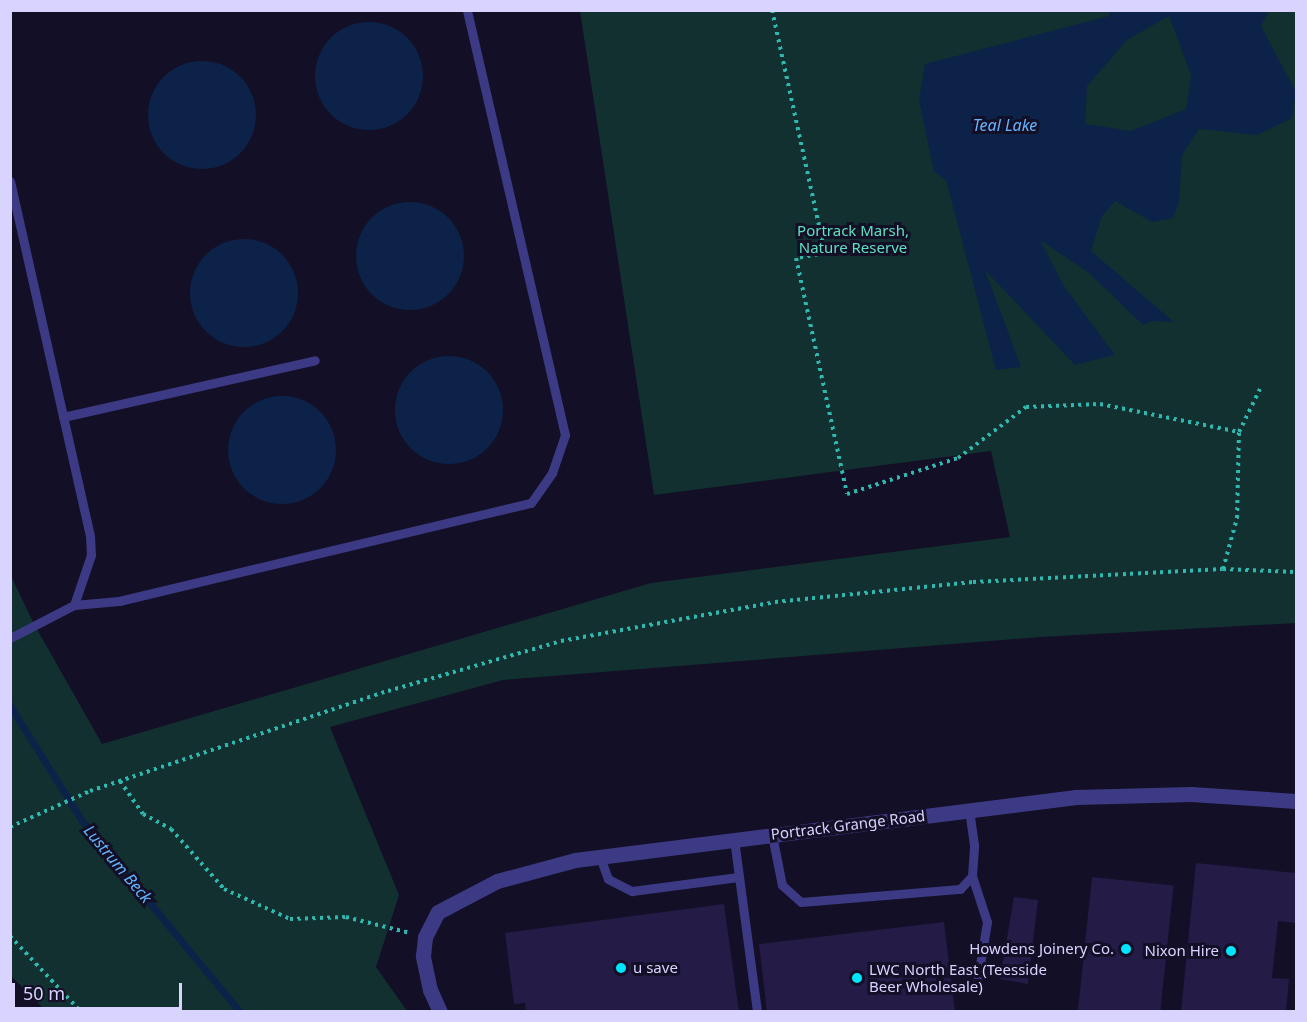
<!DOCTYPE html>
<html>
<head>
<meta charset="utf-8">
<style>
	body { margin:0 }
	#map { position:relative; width:1307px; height:1022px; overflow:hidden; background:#130f26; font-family:"Noto Sans",sans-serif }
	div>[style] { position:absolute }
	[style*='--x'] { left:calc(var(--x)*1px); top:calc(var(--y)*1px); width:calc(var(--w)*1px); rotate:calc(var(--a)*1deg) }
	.green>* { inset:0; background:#12302f }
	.water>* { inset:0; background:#0c2248 }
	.round { border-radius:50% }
	.stream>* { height:7px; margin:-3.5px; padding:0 3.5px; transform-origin:3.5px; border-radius:3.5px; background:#0c2248 }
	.building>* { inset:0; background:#241b47; transform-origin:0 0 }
	.path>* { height:4px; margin-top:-2px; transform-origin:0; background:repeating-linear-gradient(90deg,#2fb8b0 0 3px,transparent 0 7.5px) }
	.service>* { height:9px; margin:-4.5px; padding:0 4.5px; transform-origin:4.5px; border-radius:4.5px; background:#3d3a85 }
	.minor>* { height:15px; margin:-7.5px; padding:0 7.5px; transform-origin:7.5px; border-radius:7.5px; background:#3d3a85 }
	.dots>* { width:16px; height:16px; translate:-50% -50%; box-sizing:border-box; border:3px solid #130f26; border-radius:50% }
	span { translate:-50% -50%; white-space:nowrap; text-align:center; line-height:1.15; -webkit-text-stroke:6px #130f26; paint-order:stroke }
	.park-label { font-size:15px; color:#5fe0c0 }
	.street-label { font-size:15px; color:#d9d4ff }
	.poi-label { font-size:15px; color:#d9d4ff }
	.right { translate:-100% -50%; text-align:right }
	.left { translate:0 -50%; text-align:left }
	.water-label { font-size:16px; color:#62b6ff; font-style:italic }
	.frame { position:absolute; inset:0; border:12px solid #d9d4ff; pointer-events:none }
	.scale { position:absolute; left:12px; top:983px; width:170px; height:27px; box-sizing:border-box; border:3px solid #d9d4ff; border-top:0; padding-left:8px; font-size:18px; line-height:21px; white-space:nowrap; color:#d9d4ff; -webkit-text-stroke:4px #130f26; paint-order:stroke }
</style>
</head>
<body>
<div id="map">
	<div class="green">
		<div style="clip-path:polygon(580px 11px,1296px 11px,1296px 623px,1041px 637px,503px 680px,330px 727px,399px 895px,376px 967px,407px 1011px,47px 1012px,11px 976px,10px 574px,34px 624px,102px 744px,651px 583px,1010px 537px,991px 451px,654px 495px)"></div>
	</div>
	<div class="water">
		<div style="clip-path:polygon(evenodd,1109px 10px,1269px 11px,1261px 26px,1296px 92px,1292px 118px,1257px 135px,1199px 129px,1182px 155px,1179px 203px,1173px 218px,1152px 222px,1115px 201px,1102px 216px,1091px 251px,1174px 322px,1152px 321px,1143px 325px,1089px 273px,1040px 240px,1064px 286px,1115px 355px,1075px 365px,985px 270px,1021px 367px,996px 370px,946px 180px,934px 172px,919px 100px,925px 64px,1109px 16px,1109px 10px,1169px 16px,1191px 75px,1186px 109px,1131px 131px,1085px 124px,1087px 86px,1127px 40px,1169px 16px)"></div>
		<div class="round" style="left:315px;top:22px;width:108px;height:108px"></div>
		<div class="round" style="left:148px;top:61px;width:108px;height:108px"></div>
		<div class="round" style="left:356px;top:202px;width:108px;height:108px"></div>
		<div class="round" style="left:190px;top:239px;width:108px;height:108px"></div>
		<div class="round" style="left:395px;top:356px;width:108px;height:108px"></div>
		<div class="round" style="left:228px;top:396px;width:108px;height:108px"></div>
	</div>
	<div class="stream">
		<div style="--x:10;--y:706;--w:136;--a:57.9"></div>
		<div style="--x:82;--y:821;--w:248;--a:50.4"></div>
	</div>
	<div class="building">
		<div style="clip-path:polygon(1196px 863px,1296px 873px,1296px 923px,1278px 921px,1272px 978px,1289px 979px,1286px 1012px,1181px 1012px)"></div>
		<div style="left:1092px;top:877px;width:82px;height:136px;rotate:6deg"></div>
		<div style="clip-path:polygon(1014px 897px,1038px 900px,1028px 984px,1000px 979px)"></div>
		<div style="clip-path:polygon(724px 904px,739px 1012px,526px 1012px,525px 1003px,514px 1004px,505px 933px)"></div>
		<div style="clip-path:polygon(944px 922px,955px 1012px,767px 1012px,759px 944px)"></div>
	</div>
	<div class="path">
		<div style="--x:772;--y:10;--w:249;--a:77.7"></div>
		<div style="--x:825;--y:253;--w:29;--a:170"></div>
		<div style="--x:796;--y:258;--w:241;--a:77.8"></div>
		<div style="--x:847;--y:494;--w:117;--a:-18"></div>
		<div style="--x:958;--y:458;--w:85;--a:-36.9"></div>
		<div style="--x:1026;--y:407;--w:74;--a:-2.3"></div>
		<div style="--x:1100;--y:404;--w:142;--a:11.4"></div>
		<div style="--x:1223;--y:569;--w:53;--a:-74.6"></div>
		<div style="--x:1237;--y:518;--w:86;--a:-88.7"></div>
		<div style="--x:1239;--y:432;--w:48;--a:-64"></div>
		<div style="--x:120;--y:781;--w:40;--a:55.1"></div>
		<div style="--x:143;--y:814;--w:32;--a:28"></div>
		<div style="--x:171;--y:829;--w:80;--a:48.5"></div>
		<div style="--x:224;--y:889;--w:72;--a:24.4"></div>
		<div style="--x:290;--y:919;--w:56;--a:-2"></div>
		<div style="--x:346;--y:917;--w:66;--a:14"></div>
		<div style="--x:10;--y:827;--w:88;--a:-24.2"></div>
		<div style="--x:90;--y:791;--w:314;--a:-18.6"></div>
		<div style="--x:388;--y:691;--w:180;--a:-16.1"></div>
		<div style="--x:561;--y:641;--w:218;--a:-10.3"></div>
		<div style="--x:775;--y:602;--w:199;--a:-5.8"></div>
		<div style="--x:973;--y:582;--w:250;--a:-3"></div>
		<div style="--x:1223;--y:569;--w:73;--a:2.4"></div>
		<div style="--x:10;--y:936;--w:104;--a:46.9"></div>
	</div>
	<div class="service">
		<div style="--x:10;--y:181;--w:364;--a:77.3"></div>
		<div style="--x:90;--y:536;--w:19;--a:87"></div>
		<div style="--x:91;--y:555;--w:53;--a:108.8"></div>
		<div style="--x:63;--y:417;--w:258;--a:-12.7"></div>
		<div style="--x:10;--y:638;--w:72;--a:-27.3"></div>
		<div style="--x:74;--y:605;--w:45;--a:-5.1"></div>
		<div style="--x:119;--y:601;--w:423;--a:-13.4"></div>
		<div style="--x:531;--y:503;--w:37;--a:-55"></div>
		<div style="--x:552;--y:473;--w:40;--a:-71.1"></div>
		<div style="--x:565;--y:435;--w:436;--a:-103"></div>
		<div style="--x:772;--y:835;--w:51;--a:78.7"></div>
		<div style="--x:782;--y:885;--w:25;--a:42"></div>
		<div style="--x:801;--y:902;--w:160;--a:-4.7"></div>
		<div style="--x:960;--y:889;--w:18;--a:-47"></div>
		<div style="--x:972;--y:876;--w:31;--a:-86"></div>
		<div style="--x:974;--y:845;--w:35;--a:-98"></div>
		<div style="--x:734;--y:839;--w:175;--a:82.4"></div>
		<div style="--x:600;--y:857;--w:23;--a:70"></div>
		<div style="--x:608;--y:879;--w:27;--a:27"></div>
		<div style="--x:632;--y:891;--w:107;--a:-7.5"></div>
		<div style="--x:972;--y:876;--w:48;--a:71.9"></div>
		<div style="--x:987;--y:922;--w:68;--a:99.3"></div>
	</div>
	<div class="minor">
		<div style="--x:440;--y:1012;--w:24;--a:-114"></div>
		<div style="--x:430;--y:990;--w:35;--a:-102"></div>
		<div style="--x:423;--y:956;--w:19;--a:-84"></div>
		<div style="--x:425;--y:937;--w:28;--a:-63"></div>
		<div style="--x:438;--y:912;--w:67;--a:-27.7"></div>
		<div style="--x:497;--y:881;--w:81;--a:-15.1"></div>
		<div style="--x:575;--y:860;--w:505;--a:-7.17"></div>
		<div style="--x:1076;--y:797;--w:115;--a:-1.5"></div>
		<div style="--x:1191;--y:794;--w:105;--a:3.8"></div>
	</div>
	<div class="dots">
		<div style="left:1126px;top:949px;background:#00e5ff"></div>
		<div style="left:1231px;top:951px;background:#00e5ff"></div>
		<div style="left:621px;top:968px;background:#00e5ff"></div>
		<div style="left:857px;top:978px;background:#00e5ff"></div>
	</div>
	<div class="park-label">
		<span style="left:853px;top:239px">Portrack Marsh,<br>Nature Reserve</span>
	</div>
	<div class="street-label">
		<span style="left:848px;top:825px;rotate:-7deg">Portrack Grange Road</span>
	</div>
	<div class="poi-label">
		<span class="right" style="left:1114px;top:949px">Howdens Joinery Co.</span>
		<span class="right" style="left:1219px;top:951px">Nixon Hire</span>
		<span class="left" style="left:633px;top:968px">u save</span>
		<span class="left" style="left:869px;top:978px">LWC North East (Teesside<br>Beer Wholesale)</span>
	</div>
	<div class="water-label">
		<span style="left:1005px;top:125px">Teal Lake</span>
		<span style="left:118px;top:864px;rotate:50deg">Lustrum Beck</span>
	</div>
	<div class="frame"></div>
	<div class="scale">50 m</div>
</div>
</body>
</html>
